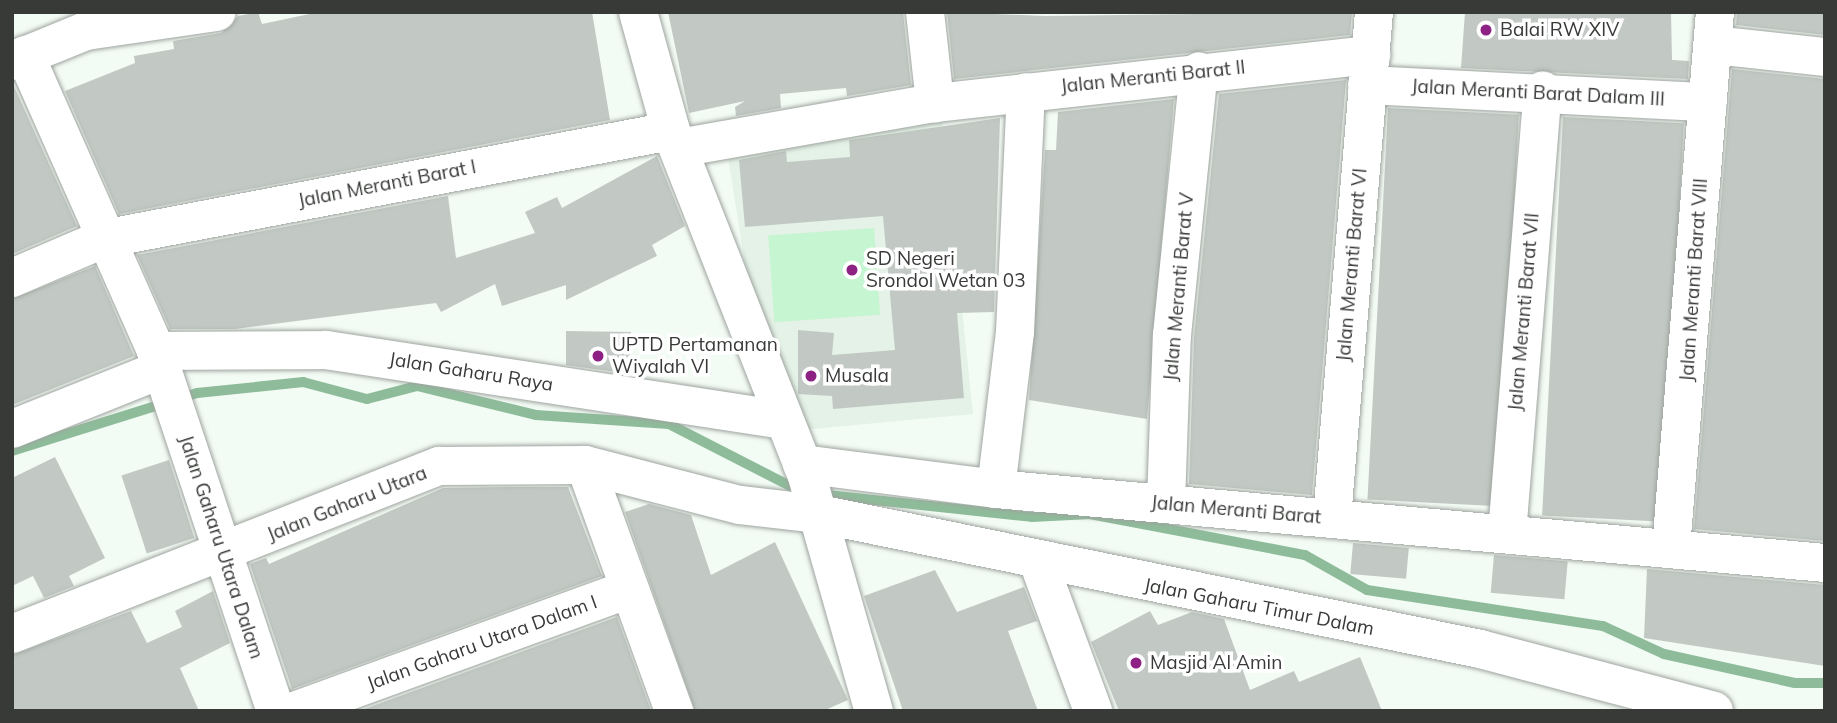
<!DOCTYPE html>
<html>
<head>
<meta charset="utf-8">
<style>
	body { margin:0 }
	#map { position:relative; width:1837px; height:723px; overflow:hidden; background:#f3fbf5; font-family:Mulish,sans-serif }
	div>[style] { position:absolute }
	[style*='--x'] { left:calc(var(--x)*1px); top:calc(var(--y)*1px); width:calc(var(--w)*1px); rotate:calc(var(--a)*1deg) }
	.built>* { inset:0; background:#e4f2e7 }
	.green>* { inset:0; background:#c6f5d1; transform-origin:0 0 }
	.stream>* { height:10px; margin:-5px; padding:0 5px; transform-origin:5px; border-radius:5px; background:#8ebc9a }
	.building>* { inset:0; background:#c2c9c4; transform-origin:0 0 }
	.roads { filter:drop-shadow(0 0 2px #9ea49f) drop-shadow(0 0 2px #9ea49f) }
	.minor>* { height:38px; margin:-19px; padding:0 19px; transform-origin:19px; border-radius:19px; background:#fff }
	.dots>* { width:19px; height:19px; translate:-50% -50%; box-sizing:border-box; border:4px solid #fff; border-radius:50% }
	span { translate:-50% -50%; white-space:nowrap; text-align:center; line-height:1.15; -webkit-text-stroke:7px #fff; paint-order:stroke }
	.poi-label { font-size:19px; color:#373a37 }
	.left { translate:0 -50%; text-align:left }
	.street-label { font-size:19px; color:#373a37 }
	.frame { position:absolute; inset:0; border:14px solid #373a37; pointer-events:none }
</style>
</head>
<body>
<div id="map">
	<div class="built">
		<div style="clip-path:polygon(941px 109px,973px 414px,802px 430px,753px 314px,727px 151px)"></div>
	</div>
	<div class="green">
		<div style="left:874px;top:228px;width:87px;height:106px;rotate:86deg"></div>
	</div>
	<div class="stream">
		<div style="--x:12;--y:451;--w:194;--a:-17.4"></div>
		<div style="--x:197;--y:393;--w:107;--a:-5.9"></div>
		<div style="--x:303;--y:382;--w:66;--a:14.9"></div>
		<div style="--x:367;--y:399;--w:52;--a:-14.6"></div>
		<div style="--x:417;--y:386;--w:122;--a:13.7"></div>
		<div style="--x:536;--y:415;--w:133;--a:3.9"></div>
		<div style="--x:669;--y:424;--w:149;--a:27.1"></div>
		<div style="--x:818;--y:494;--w:215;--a:6.1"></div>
		<div style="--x:1032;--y:517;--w:58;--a:-3"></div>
		<div style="--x:1090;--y:514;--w:219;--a:10.8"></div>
		<div style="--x:1305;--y:555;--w:71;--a:29.4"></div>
		<div style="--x:1367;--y:590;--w:239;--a:8.7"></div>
		<div style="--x:1603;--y:626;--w:67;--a:24.7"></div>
		<div style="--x:1664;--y:654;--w:134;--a:12.5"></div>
		<div style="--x:1795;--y:683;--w:30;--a:0"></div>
	</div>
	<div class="building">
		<div style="clip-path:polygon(258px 12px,262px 24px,319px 12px,592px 12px,610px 120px,119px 214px,65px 91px,135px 63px,134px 56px,174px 49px,173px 41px,221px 33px,238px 16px)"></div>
		<div style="clip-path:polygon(668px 12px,903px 12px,911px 85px,847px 96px,846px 88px,780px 94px,781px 108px,736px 116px,735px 107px,745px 101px,689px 113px)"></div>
		<div style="clip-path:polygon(947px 12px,1045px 16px,1352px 12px,1350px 35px,954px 79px)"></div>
		<div style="clip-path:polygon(1465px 12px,1671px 12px,1672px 60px,1689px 61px,1688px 79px,1461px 68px)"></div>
		<div style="clip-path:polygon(1737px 12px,1825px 12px,1825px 35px,1736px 25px)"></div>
		<div style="clip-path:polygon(1732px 69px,1825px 79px,1825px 541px,1694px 529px)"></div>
		<div style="clip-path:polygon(1346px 80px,1312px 495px,1189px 484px,1194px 337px,1219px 94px)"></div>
		<div style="clip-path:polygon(12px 82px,77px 226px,12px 254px)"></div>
		<div style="clip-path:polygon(1174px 99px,1147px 419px,1029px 400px,1045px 150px,1056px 150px,1058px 112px)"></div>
		<div style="left:1388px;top:108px;width:131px;height:392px;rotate:3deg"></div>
		<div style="left:1563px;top:117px;width:121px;height:399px;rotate:3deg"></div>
		<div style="clip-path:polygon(1000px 118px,994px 312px,957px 313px,964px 398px,833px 409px,832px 396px,798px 394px,798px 330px,834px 333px,832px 355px,895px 350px,883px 216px,745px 227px,739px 160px,786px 151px,787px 162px,850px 157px,849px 140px)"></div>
		<div style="clip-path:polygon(657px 156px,685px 226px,652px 245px,657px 256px,566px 300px,566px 285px,502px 306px,495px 284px,441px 312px,436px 303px,235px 329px,170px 329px,137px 255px,448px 196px,456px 258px,535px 233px,525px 212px,557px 197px,562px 208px)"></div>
		<div style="clip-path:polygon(95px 266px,134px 356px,12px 405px,12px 299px)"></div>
		<div style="clip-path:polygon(566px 331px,631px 332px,630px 374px,566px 365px)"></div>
		<div style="clip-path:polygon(55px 457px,105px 558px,69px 576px,74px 586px,44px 598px,33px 576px,12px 586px,12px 478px)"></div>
		<div style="left:169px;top:460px;width:82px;height:50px;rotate:72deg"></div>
		<div style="clip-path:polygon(513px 487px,568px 487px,602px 576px,292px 689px,250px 564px,266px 558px,269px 564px,443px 488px)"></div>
		<div style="clip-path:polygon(649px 504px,691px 515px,711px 575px,775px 542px,848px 700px,823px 711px,695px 711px,625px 512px)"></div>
		<div style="left:1353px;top:543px;width:56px;height:31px;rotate:5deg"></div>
		<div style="left:1494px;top:555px;width:74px;height:38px;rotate:5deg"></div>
		<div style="clip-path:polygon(1647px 569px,1825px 585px,1825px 666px,1644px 638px)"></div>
		<div style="clip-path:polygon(935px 570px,957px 612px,1024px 587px,1037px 621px,1008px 631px,1038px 711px,903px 711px,864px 596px)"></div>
		<div style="clip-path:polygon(213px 591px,230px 643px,180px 668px,199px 711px,12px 711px,12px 655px,131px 611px,147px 643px,182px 627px,175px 611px)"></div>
		<div style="clip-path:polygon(1150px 611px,1158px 625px,1192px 612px,1224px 619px,1250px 690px,1294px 671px,1299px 682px,1360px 657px,1382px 711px,1119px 711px,1091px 642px)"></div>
		<div style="clip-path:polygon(617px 617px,651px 711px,359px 711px)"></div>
	</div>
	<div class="roads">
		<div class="minor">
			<div style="--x:638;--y:12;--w:123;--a:74.5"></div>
			<div style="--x:671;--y:131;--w:368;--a:68.5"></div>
			<div style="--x:806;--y:473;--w:248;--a:74.1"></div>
			<div style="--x:925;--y:12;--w:92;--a:83.7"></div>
			<div style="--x:1713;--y:45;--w:113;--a:6.1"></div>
			<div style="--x:25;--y:55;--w:324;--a:66.1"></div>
			<div style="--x:156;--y:351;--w:379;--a:71.6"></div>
			<div style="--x:12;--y:61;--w:80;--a:-22.1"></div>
			<div style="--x:86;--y:31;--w:132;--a:-8.3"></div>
			<div style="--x:1367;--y:85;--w:341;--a:2.9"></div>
			<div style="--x:679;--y:148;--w:260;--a:-10"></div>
			<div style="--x:935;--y:103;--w:439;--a:-6.3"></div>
			<div style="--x:12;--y:278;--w:99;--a:-23.2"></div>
			<div style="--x:103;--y:239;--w:578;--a:-10.77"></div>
			<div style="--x:156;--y:351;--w:170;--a:-0.3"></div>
			<div style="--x:326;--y:350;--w:462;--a:8.7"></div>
			<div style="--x:12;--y:429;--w:162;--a:-21.8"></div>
			<div style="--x:802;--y:464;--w:196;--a:7.3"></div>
			<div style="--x:996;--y:489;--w:832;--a:5.1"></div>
			<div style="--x:585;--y:465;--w:262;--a:70.1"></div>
			<div style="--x:996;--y:489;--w:158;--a:-83.1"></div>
			<div style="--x:1015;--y:332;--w:240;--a:-87.4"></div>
			<div style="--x:1166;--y:503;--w:168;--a:-88"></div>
			<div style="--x:1172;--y:335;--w:265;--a:-84.2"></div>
			<div style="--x:1332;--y:518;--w:508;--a:-85.26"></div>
			<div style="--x:1507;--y:534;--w:445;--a:-85.4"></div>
			<div style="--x:1671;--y:548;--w:538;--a:-85.31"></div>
			<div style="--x:1039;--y:564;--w:157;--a:69.8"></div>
			<div style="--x:12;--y:634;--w:459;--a:-21.5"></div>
			<div style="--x:439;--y:466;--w:146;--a:-0.4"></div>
			<div style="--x:585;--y:465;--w:160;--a:14.5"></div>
			<div style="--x:740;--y:505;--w:80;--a:6.5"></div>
			<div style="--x:819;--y:514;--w:675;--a:11.54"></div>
			<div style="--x:1480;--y:649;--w:242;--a:14.8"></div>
			<div style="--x:294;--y:711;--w:357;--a:-20"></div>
		</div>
	</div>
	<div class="dots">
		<div style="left:1486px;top:30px;background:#8e2184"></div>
		<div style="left:852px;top:270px;background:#8e2184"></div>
		<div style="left:598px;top:356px;background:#8e2184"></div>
		<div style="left:811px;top:376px;background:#8e2184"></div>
		<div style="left:1136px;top:663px;background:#8e2184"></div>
	</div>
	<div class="poi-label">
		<span class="left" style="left:1500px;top:30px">Balai RW XIV</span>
		<span class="left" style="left:866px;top:270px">SD Negeri<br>Srondol Wetan 03</span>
		<span class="left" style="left:612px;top:356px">UPTD Pertamanan<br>Wiyalah VI</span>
		<span class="left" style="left:825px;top:376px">Musala</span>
		<span class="left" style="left:1150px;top:663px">Masjid Al Amin</span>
	</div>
	<div class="street-label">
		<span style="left:1153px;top:77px;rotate:-6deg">Jalan Meranti Barat II</span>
		<span style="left:1538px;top:93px;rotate:3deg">Jalan Meranti Barat Dalam III</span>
		<span style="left:387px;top:184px;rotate:-11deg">Jalan Meranti Barat I</span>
		<span style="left:1352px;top:265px;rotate:-85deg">Jalan Meranti Barat VI</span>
		<span style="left:1694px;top:280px;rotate:-86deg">Jalan Meranti Barat VIII</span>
		<span style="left:1179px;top:287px;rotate:-85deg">Jalan Meranti Barat V</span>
		<span style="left:1524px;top:312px;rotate:-85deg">Jalan Meranti Barat VII</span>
		<span style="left:471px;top:372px;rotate:9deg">Jalan Gaharu Raya</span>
		<span style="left:347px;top:504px;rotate:-22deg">Jalan Gaharu Utara</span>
		<span style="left:1236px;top:510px;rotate:5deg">Jalan Meranti Barat</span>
		<span style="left:221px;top:547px;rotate:72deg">Jalan Gaharu Utara Dalam</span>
		<span style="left:1259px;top:607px;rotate:11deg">Jalan Gaharu Timur Dalam</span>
		<span style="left:482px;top:643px;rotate:-20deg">Jalan Gaharu Utara Dalam I</span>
	</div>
	<div class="frame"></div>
</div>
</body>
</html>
